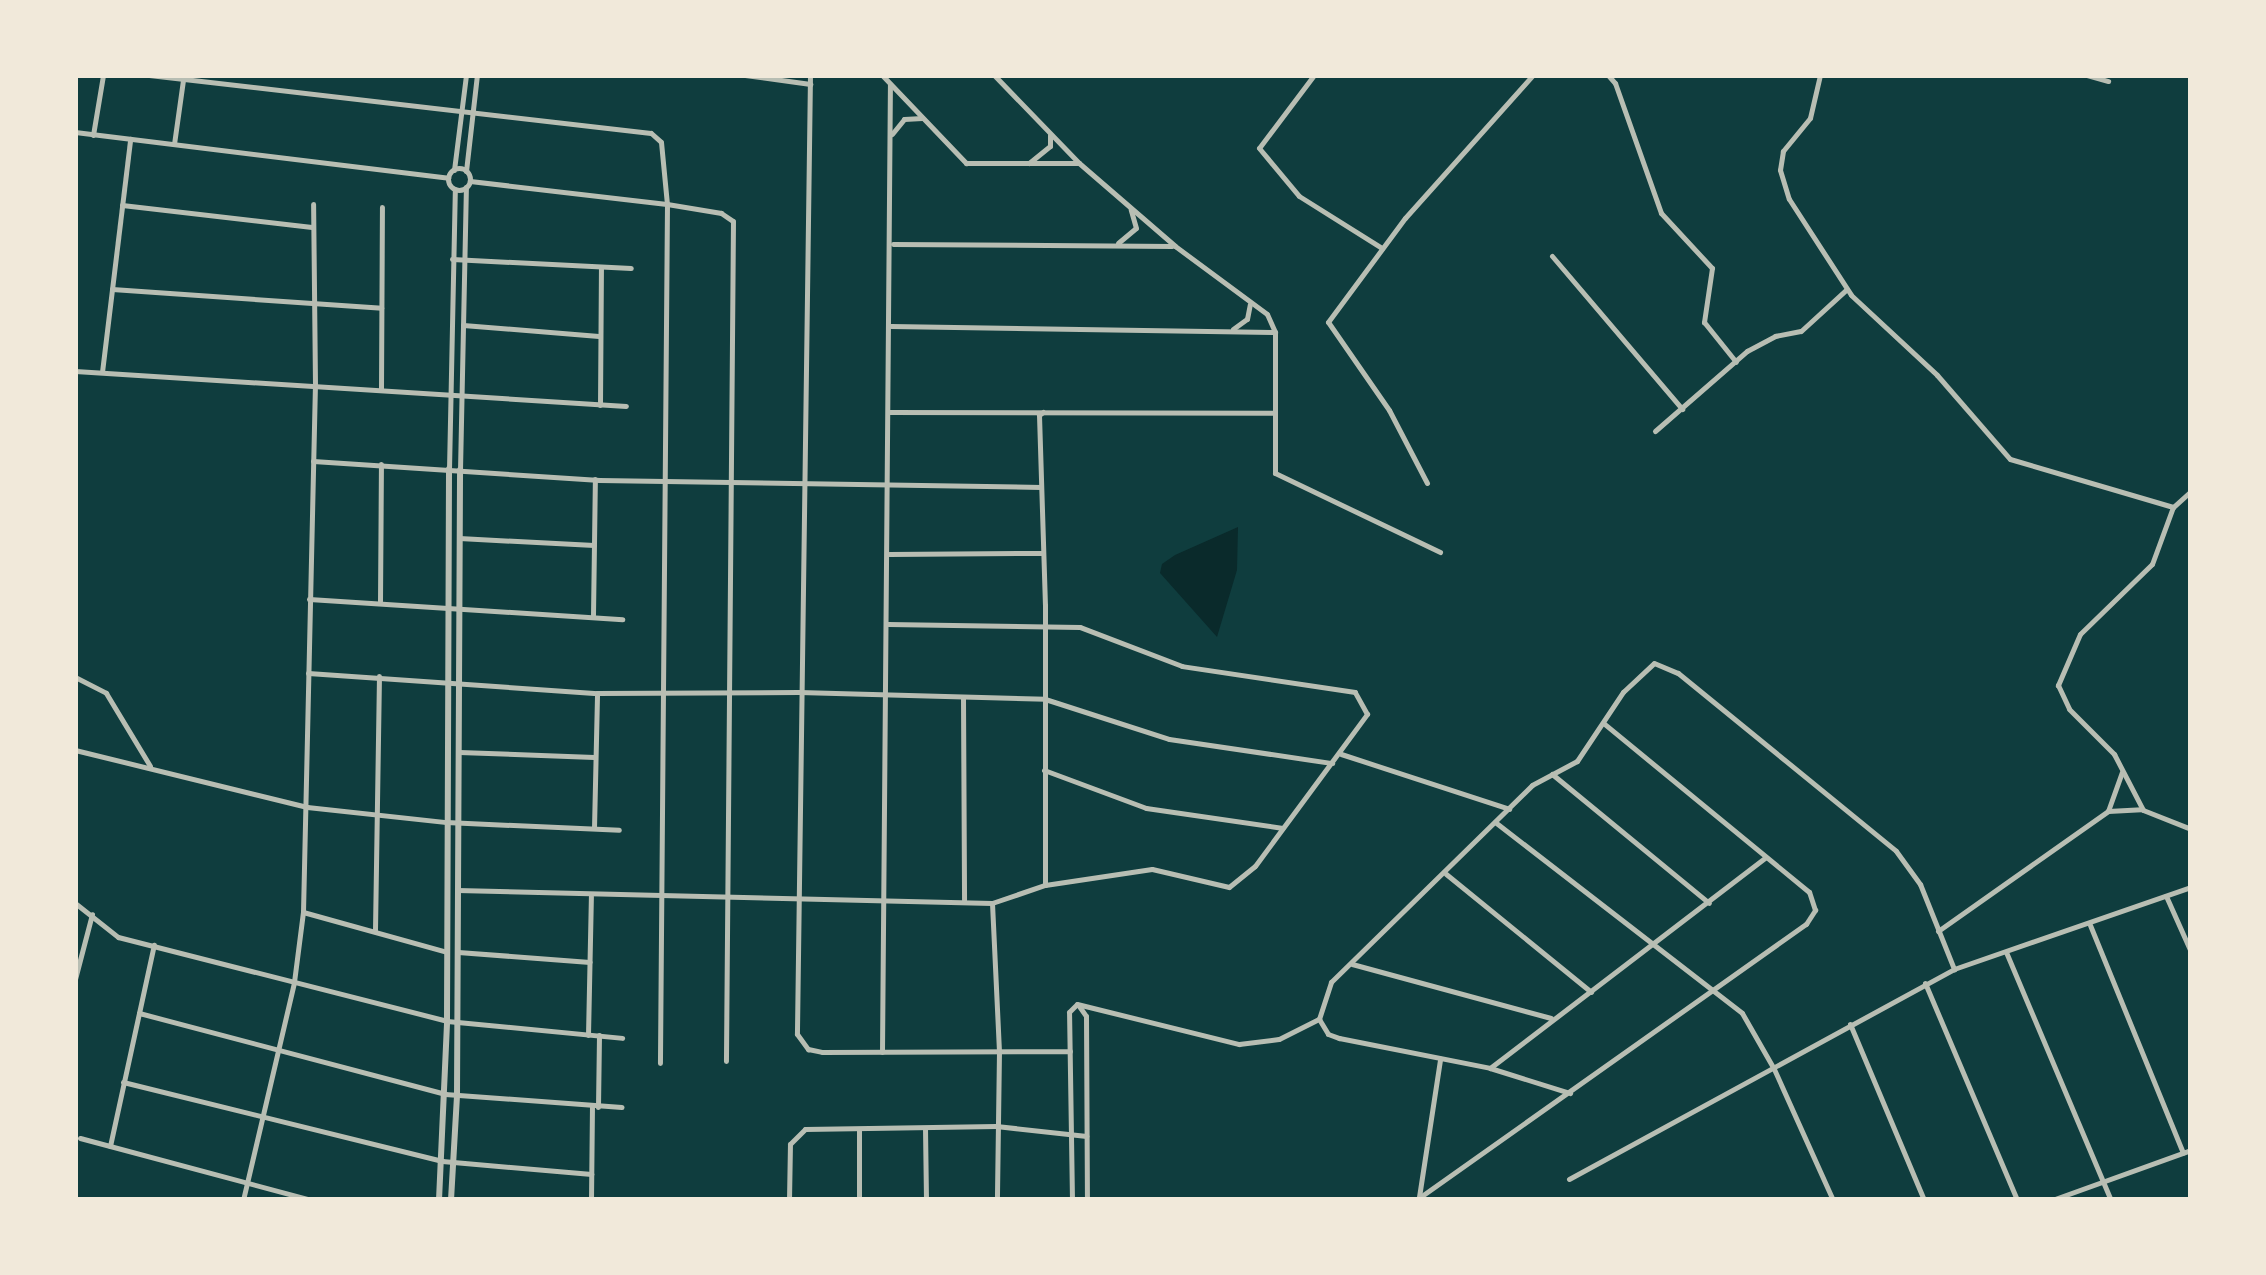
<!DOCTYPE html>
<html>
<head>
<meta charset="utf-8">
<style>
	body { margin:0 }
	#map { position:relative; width:2266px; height:1275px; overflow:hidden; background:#0f3d3e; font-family:Quicksand,sans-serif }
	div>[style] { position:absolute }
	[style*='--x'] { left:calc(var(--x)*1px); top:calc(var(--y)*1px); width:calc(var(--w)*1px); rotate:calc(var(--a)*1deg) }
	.water>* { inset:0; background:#0a2a2b }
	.minor>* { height:5px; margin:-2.5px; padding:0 2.5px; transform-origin:2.5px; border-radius:2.5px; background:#b8beb3 }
	.minor>.ring { margin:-2.5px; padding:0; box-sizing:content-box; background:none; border:5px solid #b8beb3; border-radius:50% }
	.tertiary>* { height:6px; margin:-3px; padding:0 3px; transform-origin:3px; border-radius:3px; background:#b8beb3 }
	span { translate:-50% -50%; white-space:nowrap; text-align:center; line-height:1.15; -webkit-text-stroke:10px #f1e9da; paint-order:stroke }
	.frame { position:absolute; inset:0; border:78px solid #f1e9da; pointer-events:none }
</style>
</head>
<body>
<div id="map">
	<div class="water">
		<div style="clip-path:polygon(1238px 527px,1237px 570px,1217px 637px,1160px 573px,1162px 564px,1175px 555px)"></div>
	</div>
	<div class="minor">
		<div style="--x:149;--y:75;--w:505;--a:6.59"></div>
		<div style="--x:651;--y:133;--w:13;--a:42"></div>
		<div style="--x:661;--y:142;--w:62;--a:84.5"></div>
		<div style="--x:667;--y:204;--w:859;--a:90.47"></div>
		<div style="--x:745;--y:75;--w:66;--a:7.9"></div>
		<div style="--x:810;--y:75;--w:959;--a:90.78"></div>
		<div style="--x:797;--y:1034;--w:19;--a:54"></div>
		<div style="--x:808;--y:1049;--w:14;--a:12"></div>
		<div style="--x:822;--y:1052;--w:248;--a:-0.2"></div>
		<div style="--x:882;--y:75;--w:122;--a:46.3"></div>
		<div style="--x:966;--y:163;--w:113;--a:0"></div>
		<div style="--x:994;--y:75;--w:122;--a:46"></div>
		<div style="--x:1079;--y:163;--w:127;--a:40.8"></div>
		<div style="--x:1175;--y:246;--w:114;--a:36.5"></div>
		<div style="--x:1267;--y:314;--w:20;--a:66"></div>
		<div style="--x:1275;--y:332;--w:141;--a:90"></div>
		<div style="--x:1275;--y:473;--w:183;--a:25.6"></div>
		<div style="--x:1314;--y:75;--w:91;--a:127"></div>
		<div style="--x:1259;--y:148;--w:62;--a:50.2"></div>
		<div style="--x:1299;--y:196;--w:98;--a:32.1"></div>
		<div style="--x:1608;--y:75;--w:11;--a:49"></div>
		<div style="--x:1615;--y:83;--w:138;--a:70.5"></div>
		<div style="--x:1661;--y:213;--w:75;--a:47.2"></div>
		<div style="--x:1712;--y:268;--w:55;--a:98.4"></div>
		<div style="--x:1704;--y:322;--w:51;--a:51.3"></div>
		<div style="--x:1820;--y:75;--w:44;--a:103.1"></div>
		<div style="--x:1810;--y:118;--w:43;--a:129.3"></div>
		<div style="--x:1783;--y:151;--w:19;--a:99"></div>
		<div style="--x:1780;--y:170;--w:30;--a:73"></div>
		<div style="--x:1789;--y:199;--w:114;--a:57.1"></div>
		<div style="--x:1851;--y:295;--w:117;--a:42.9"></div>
		<div style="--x:1937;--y:375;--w:111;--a:49"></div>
		<div style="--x:2010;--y:459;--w:170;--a:16.4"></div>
		<div style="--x:2087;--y:75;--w:22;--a:16"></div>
		<div style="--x:75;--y:132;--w:376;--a:7"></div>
		<div style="--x:892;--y:134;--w:19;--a:-51"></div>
		<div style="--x:904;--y:119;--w:18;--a:-3"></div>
		<div style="--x:93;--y:135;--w:61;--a:-80.5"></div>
		<div style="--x:174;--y:144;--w:65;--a:-82"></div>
		<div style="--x:1029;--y:163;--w:27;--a:-39"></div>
		<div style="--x:1050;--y:146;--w:11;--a:-90"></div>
		<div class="ring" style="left:448px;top:168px;width:17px;height:17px"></div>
		<div style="--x:454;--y:170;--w:96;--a:-82.8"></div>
		<div style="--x:466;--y:171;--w:97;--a:-83.5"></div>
		<div style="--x:470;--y:181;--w:198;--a:6.7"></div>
		<div style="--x:667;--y:204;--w:55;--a:9.5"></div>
		<div style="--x:721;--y:213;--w:14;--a:34"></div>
		<div style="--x:733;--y:221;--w:840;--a:90.48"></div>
		<div style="--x:122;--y:205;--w:191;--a:6.6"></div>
		<div style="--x:1118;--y:243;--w:23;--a:-40"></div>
		<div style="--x:1136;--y:228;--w:19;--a:-106"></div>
		<div style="--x:893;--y:244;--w:279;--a:0.4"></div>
		<div style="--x:1552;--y:256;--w:201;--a:49.6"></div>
		<div style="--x:452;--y:259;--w:179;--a:2.9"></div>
		<div style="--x:112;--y:289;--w:270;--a:4"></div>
		<div style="--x:463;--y:325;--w:136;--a:4.6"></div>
		<div style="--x:891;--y:326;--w:384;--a:0.9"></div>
		<div style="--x:1233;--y:329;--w:17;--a:-36"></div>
		<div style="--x:1247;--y:319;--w:15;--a:-79"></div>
		<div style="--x:75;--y:371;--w:552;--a:3.63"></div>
		<div style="--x:102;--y:372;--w:235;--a:-83.1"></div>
		<div style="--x:381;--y:389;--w:182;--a:-89.7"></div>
		<div style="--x:600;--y:405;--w:137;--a:-89.6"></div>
		<div style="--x:889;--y:412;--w:385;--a:0.1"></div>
		<div style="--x:1043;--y:412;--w:5;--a:143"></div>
		<div style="--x:1039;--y:415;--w:190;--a:88.2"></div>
		<div style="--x:1045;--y:605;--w:280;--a:90"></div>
		<div style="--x:1655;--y:431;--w:122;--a:-41"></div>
		<div style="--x:1747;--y:351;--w:32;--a:-28"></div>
		<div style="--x:1775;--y:336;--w:26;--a:-11"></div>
		<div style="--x:1801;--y:331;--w:62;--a:-42.4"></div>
		<div style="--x:313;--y:461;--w:287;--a:3.8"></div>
		<div style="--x:599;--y:480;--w:442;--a:0.9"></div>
		<div style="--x:449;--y:469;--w:280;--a:-88.8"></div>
		<div style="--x:460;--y:470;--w:283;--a:-88.8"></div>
		<div style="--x:1427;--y:483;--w:82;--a:-117.5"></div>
		<div style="--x:1389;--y:410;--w:107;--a:-124.7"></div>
		<div style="--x:1328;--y:322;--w:129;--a:-53.5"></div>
		<div style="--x:1405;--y:218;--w:192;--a:-48.2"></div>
		<div style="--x:2191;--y:491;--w:24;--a:138"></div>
		<div style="--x:2173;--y:507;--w:61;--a:110.2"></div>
		<div style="--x:2152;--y:564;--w:100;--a:135.8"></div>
		<div style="--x:2080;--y:634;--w:56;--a:113.3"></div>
		<div style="--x:2058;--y:685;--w:26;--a:65"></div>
		<div style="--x:2069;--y:709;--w:64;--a:45"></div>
		<div style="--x:2114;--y:754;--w:63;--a:62.6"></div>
		<div style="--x:2143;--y:810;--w:52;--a:21.6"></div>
		<div style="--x:459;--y:538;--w:135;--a:3"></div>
		<div style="--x:889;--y:554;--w:153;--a:-0.4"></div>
		<div style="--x:309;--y:599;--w:314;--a:3.7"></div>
		<div style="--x:380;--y:601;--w:137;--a:-89.6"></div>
		<div style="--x:593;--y:615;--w:136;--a:-89.2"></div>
		<div style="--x:308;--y:673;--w:290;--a:4"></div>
		<div style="--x:597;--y:693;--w:202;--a:-0.3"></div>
		<div style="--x:799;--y:692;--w:246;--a:1.6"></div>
		<div style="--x:1045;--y:699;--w:130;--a:17.9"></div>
		<div style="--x:1169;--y:739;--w:165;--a:8.4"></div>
		<div style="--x:75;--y:677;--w:35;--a:27"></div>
		<div style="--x:106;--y:693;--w:85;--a:58.9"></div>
		<div style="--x:963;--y:698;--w:202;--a:89.7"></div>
		<div style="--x:75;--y:750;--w:239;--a:13.8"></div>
		<div style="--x:307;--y:807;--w:140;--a:6.2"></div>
		<div style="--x:446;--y:822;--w:173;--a:2.6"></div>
		<div style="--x:459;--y:752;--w:135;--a:2.1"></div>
		<div style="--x:1341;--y:754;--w:177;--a:18.1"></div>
		<div style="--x:1044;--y:770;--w:109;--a:20.4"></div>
		<div style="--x:1146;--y:808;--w:138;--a:8.3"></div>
		<div style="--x:1552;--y:774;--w:203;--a:39.4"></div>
		<div style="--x:2108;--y:811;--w:41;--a:-70.3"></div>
		<div style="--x:1495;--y:822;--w:312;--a:37.7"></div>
		<div style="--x:1742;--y:1013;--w:64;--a:60.3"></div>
		<div style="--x:1774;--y:1069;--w:144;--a:65.8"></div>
		<div style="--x:594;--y:828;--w:135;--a:-88.7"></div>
		<div style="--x:1446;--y:874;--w:187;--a:39.1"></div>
		<div style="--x:457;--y:890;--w:535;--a:1.39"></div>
		<div style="--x:992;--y:903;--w:56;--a:-18.8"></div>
		<div style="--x:1045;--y:885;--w:108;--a:-8.5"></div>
		<div style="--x:1152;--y:869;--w:79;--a:13.2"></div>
		<div style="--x:1229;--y:887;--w:33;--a:-39"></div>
		<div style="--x:1255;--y:866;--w:189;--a:-53.6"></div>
		<div style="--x:1367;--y:714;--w:25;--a:-119"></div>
		<div style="--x:1355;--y:692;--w:175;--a:-171.5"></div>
		<div style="--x:1182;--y:666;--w:109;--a:-159.1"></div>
		<div style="--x:1080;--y:627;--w:192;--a:-179.1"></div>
		<div style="--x:2166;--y:896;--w:61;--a:65.9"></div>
		<div style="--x:75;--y:903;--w:55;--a:38.3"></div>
		<div style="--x:118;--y:937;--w:340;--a:14.3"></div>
		<div style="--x:447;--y:1021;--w:176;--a:5.5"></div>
		<div style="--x:992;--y:903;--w:148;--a:87.3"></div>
		<div style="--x:999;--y:1051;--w:149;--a:90.8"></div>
		<div style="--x:303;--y:912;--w:149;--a:15.5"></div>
		<div style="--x:2090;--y:925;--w:246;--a:67.8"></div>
		<div style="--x:375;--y:930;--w:254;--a:-89.1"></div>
		<div style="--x:1938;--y:931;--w:208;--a:-35.2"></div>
		<div style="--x:2108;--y:811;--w:33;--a:-3"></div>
		<div style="--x:458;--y:952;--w:132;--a:4.3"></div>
		<div style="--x:2006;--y:952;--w:269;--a:67.1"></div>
		<div style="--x:1352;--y:964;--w:206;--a:15.2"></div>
		<div style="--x:75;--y:979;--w:67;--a:-75.3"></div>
		<div style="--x:1925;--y:983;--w:236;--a:67"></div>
		<div style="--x:1077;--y:1004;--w:167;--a:13.9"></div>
		<div style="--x:1239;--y:1044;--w:40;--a:-7.1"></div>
		<div style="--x:1279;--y:1039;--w:45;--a:-26.6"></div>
		<div style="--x:1079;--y:1006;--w:12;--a:55"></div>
		<div style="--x:1086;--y:1016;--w:184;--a:89.7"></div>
		<div style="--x:139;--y:1013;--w:317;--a:14.8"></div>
		<div style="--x:445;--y:1094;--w:177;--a:4.2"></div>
		<div style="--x:1319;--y:1019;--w:39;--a:-72"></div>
		<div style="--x:1331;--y:982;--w:281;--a:-44.4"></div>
		<div style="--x:1532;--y:785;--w:51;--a:-28.1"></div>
		<div style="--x:1577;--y:761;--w:83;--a:-56.3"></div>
		<div style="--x:1623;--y:692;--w:42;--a:-43.1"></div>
		<div style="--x:1654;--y:663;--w:26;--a:23"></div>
		<div style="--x:1678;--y:673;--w:281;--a:39.2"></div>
		<div style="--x:1896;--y:851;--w:41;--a:54"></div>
		<div style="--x:1920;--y:884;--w:92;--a:68.2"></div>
		<div style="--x:1319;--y:1019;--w:17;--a:59"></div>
		<div style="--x:1328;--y:1034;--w:12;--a:20"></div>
		<div style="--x:1339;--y:1038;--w:154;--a:11.2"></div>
		<div style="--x:1490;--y:1068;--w:84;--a:17.4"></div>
		<div style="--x:1850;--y:1024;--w:191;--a:67.2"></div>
		<div style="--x:588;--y:1035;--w:139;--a:-88.8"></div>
		<div style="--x:882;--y:1052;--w:968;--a:-89.53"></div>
		<div style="--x:1490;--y:1068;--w:347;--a:-37.4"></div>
		<div style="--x:123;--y:1082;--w:329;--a:13.9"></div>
		<div style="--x:442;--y:1161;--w:150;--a:5"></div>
		<div style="--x:598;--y:1107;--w:72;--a:-89.2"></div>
		<div style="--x:925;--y:1128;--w:72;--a:89.2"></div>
		<div style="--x:859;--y:1130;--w:70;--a:90"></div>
		<div style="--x:80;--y:1138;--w:239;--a:15"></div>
		<div style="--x:110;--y:1146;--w:206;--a:-77.7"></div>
		<div style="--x:1569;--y:1179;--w:439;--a:-28.6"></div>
		<div style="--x:1954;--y:969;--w:251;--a:-19.1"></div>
		<div style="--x:1419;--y:1197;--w:140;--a:-81.3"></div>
		<div style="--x:243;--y:1200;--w:224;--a:-76.8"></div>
		<div style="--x:294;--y:982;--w:71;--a:-82.7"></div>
		<div style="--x:303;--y:912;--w:527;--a:-88.7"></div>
		<div style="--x:315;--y:385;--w:181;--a:-90.6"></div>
		<div style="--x:591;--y:1200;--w:93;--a:-89.4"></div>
		<div style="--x:789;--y:1200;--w:56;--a:-89"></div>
		<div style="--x:790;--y:1144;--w:21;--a:-45"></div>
		<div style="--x:805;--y:1129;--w:191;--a:-0.9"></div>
		<div style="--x:996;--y:1126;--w:91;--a:6.3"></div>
		<div style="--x:1072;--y:1200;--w:188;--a:-90.9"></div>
		<div style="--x:1069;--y:1012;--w:11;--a:-45"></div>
		<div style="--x:1416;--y:1200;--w:478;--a:-35.3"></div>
		<div style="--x:1806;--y:924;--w:17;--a:-57"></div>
		<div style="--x:1815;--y:910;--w:19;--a:-108"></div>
		<div style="--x:1809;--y:892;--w:266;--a:-140.6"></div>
		<div style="--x:2052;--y:1200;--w:148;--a:-19.8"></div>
	</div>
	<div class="tertiary">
		<div style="--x:439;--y:1200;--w:179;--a:-87.4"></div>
		<div style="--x:447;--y:1021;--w:552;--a:-89.79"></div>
		<div style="--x:451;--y:1200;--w:105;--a:-86.7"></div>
		<div style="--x:457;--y:1095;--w:625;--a:-89.72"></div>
	</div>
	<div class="frame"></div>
</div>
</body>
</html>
